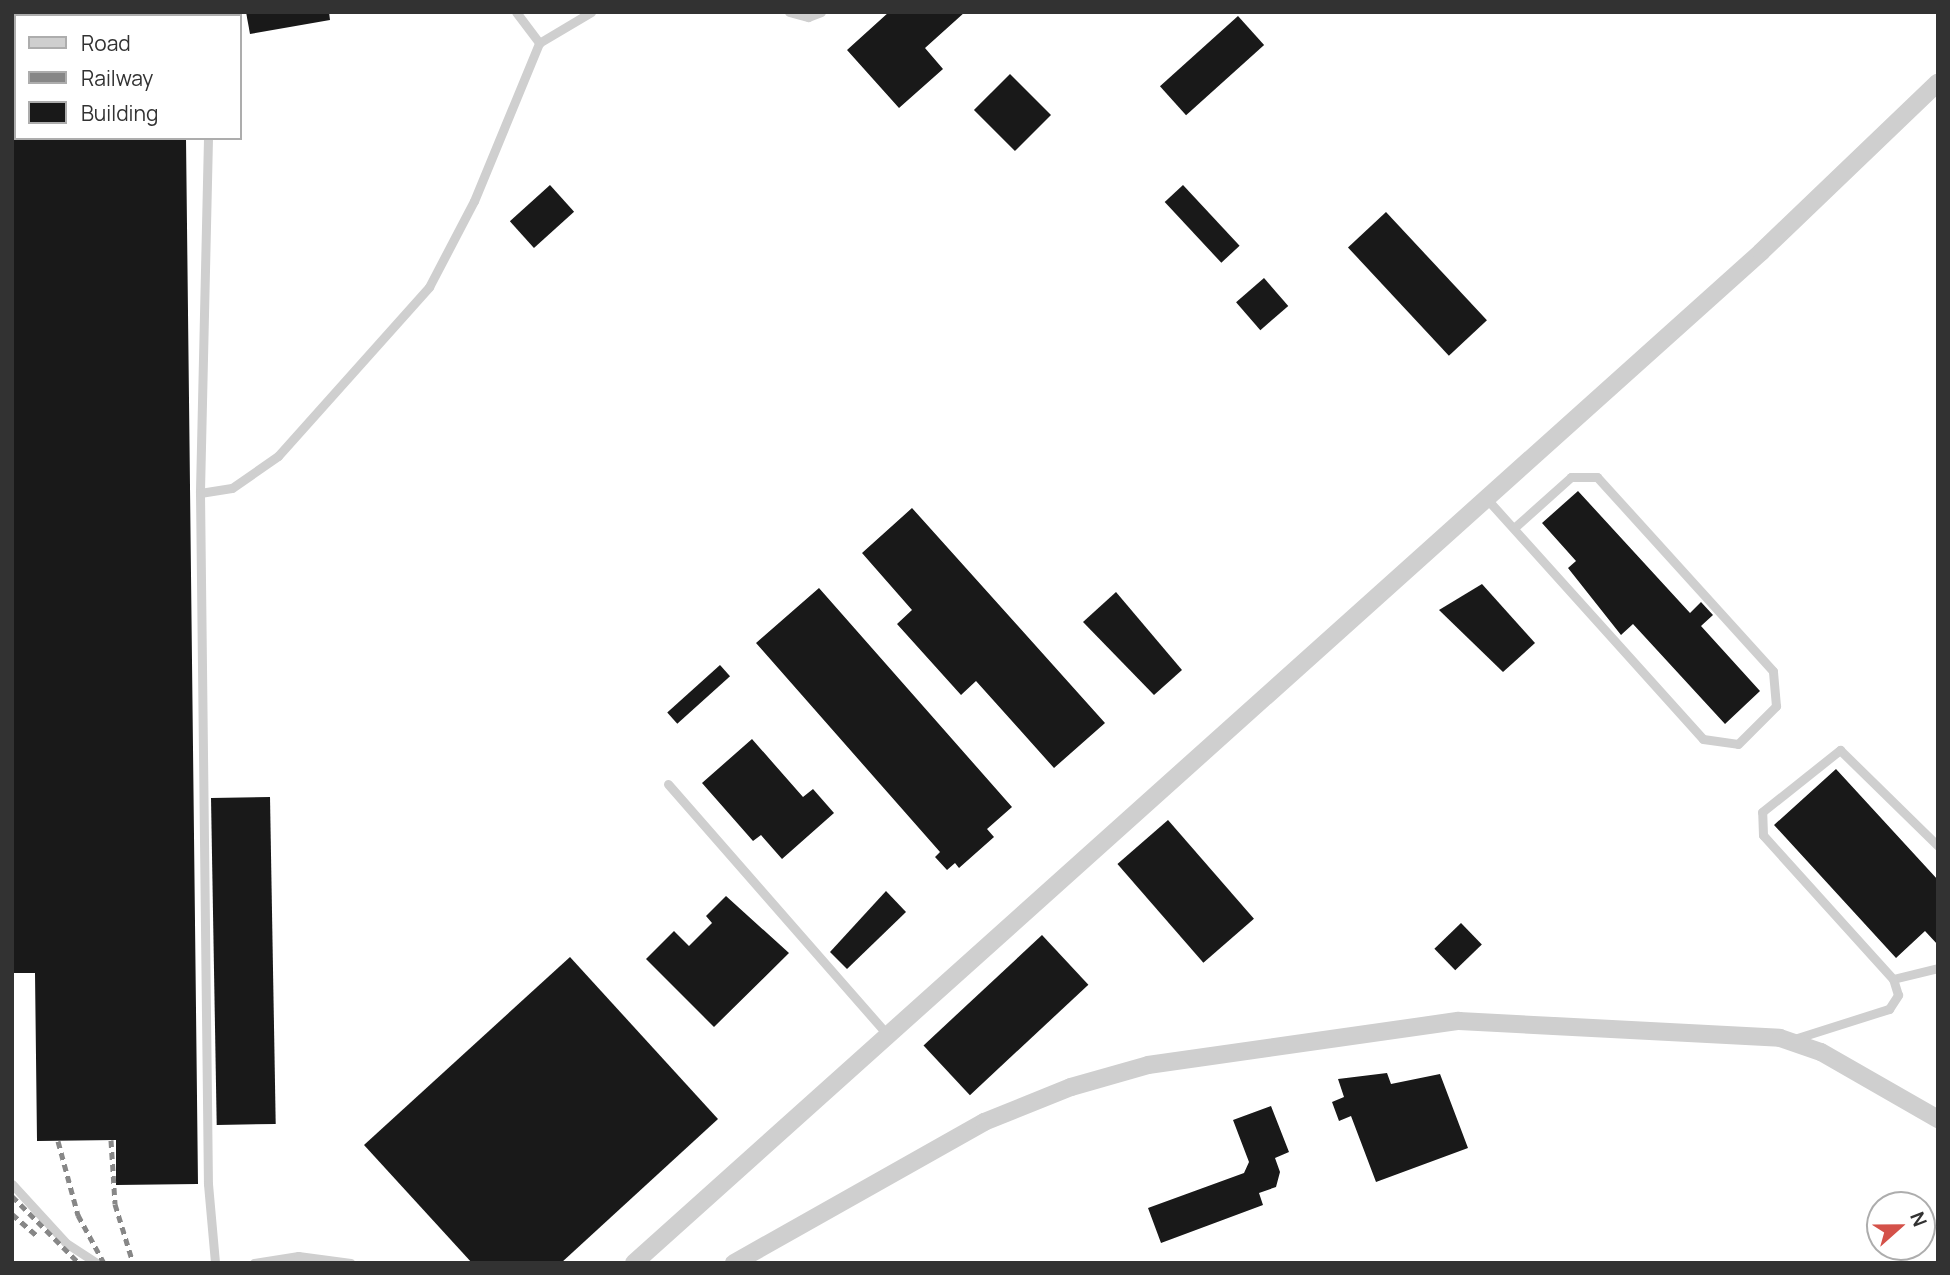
<!DOCTYPE html>
<html>
<head>
<meta charset="utf-8">
<style>
	body { margin:0 }
	#map { position:relative; width:1950px; height:1275px; overflow:hidden; background:#fff; font-family:Manrope,sans-serif }
	div>[style] { position:absolute }
	[style*='--x'] { left:calc(var(--x)*1px); top:calc(var(--y)*1px); width:calc(var(--w)*1px); rotate:calc(var(--a)*1deg) }
	.building>* { inset:0; background:#191919; transform-origin:0 0 }
	.lane>* { height:9px; margin:-4.5px; padding:0 4.5px; transform-origin:4.5px; border-radius:4.5px; background:#cfcfcf }
	.street>* { height:18px; margin:-9px; padding:0 9px; transform-origin:9px; border-radius:9px; background:#cfcfcf }
	.rail>* { height:5px; margin-top:-2.5px; transform-origin:0; background:repeating-linear-gradient(90deg,#878787 0 7px,transparent 0 12px) }
	span { translate:-50% -50%; white-space:nowrap; text-align:center; line-height:1.15; -webkit-text-stroke:7px #fff; paint-order:stroke }
	.frame { position:absolute; inset:0; border:14px solid #323232; pointer-events:none }
	.legend { position:absolute; left:14px; top:14px; width:228px; height:126px; box-sizing:border-box; background:#fff; border:2px solid #adadad; margin:0; padding:9px 12px; list-style:none; font-size:21px; color:#323232 }
	.legend li { display:flex; align-items:center; gap:14px; height:35px }
	.legend b { width:35px; border:2px solid #adadad }
	.north { position:absolute; left:1866px; top:1191px; width:70px; height:70px; box-sizing:border-box; background:#fff; border:2px solid #adadad; border-radius:50%; rotate:69deg; font-size:19px; font-weight:700; line-height:28px; text-align:center; color:#323232 }
	.north::after { content:''; display:block; margin:auto; width:24px; height:32px; background:#d45149; clip-path:polygon(50% 0,100% 100%,50% 72%,0 100%) }
</style>
</head>
<body>
<div id="map">
	<div class="building">
		<div style="clip-path:polygon(246px 12px,329px 12px,330px 20px,250px 34px)"></div>
		<div style="clip-path:polygon(889px 12px,965px 12px,925px 48px,943px 69px,899px 108px,847px 50px)"></div>
		<div style="left:1238px;top:16px;width:39px;height:105px;rotate:48deg"></div>
		<div style="left:1010px;top:74px;width:58px;height:51px;rotate:45deg"></div>
		<div style="clip-path:polygon(12px 138px,186px 138px,198px 1184px,116px 1185px,116px 1140px,37px 1141px,35px 973px,12px 973px)"></div>
		<div style="left:550px;top:185px;width:36px;height:54px;rotate:48deg"></div>
		<div style="left:1183px;top:185px;width:83px;height:25px;rotate:47deg"></div>
		<div style="left:1386px;top:212px;width:148px;height:52px;rotate:47deg"></div>
		<div style="left:1264px;top:278px;width:37px;height:37px;rotate:49deg"></div>
		<div style="clip-path:polygon(1578px 491px,1690px 613px,1701px 602px,1713px 615px,1701px 626px,1760px 691px,1725px 724px,1633px 624px,1621px 635px,1568px 568px,1576px 561px,1542px 523px)"></div>
		<div style="clip-path:polygon(912px 508px,1105px 723px,1054px 768px,976px 681px,961px 695px,897px 624px,912px 610px,862px 553px)"></div>
		<div style="clip-path:polygon(1482px 584px,1535px 643px,1503px 672px,1439px 610px)"></div>
		<div style="clip-path:polygon(819px 588px,1012px 807px,987px 829px,994px 837px,959px 868px,955px 863px,947px 870px,935px 857px,940px 852px,756px 643px)"></div>
		<div style="clip-path:polygon(1116px 592px,1182px 670px,1154px 695px,1083px 622px)"></div>
		<div style="left:720px;top:665px;width:15px;height:71px;rotate:48deg"></div>
		<div style="clip-path:polygon(752px 739px,803px 797px,813px 789px,834px 813px,782px 859px,761px 835px,753px 841px,702px 783px)"></div>
		<div style="clip-path:polygon(1836px 769px,1938px 880px,1938px 945px,1925px 931px,1896px 958px,1774px 825px)"></div>
		<div style="left:270px;top:797px;width:327px;height:59px;rotate:89deg"></div>
		<div style="left:1168px;top:820px;width:131px;height:67px;rotate:49deg"></div>
		<div style="clip-path:polygon(886px 891px,906px 912px,847px 969px,830px 952px)"></div>
		<div style="clip-path:polygon(726px 896px,789px 953px,714px 1027px,646px 959px,674px 931px,689px 946px,712px 923px,706px 916px)"></div>
		<div style="left:1461px;top:923px;width:30px;height:37px;rotate:46deg"></div>
		<div style="left:1042px;top:935px;width:68px;height:162px;rotate:47deg"></div>
		<div style="clip-path:polygon(570px 957px,718px 1119px,561px 1263px,472px 1263px,364px 1145px)"></div>
		<div style="clip-path:polygon(1387px 1073px,1391px 1084px,1440px 1074px,1468px 1148px,1376px 1182px,1351px 1116px,1339px 1121px,1332px 1102px,1344px 1097px,1338px 1079px)"></div>
		<div style="clip-path:polygon(1271px 1106px,1289px 1152px,1275px 1158px,1280px 1172px,1276px 1187px,1259px 1193px,1263px 1205px,1161px 1243px,1148px 1208px,1244px 1173px,1249px 1162px,1233px 1120px)"></div>
	</div>
	<div class="lane">
		<div style="--x:205;--y:12;--w:4;--a:90"></div>
		<div style="--x:516;--y:12;--w:39;--a:53"></div>
		<div style="--x:789;--y:12;--w:20;--a:15"></div>
		<div style="--x:808;--y:17;--w:14;--a:-21"></div>
		<div style="--x:208;--y:138;--w:355;--a:91.3"></div>
		<div style="--x:200;--y:493;--w:691;--a:89.34"></div>
		<div style="--x:208;--y:1184;--w:79;--a:84.9"></div>
		<div style="--x:200;--y:493;--w:32;--a:-9"></div>
		<div style="--x:232;--y:488;--w:56;--a:-34.8"></div>
		<div style="--x:278;--y:456;--w:227;--a:-48.2"></div>
		<div style="--x:429;--y:287;--w:97;--a:-62.4"></div>
		<div style="--x:474;--y:201;--w:171;--a:-67.6"></div>
		<div style="--x:539;--y:43;--w:61;--a:-30.8"></div>
		<div style="--x:1486;--y:498;--w:324;--a:48"></div>
		<div style="--x:1703;--y:739;--w:35;--a:8"></div>
		<div style="--x:1738;--y:744;--w:54;--a:-45"></div>
		<div style="--x:1776;--y:706;--w:35;--a:-95"></div>
		<div style="--x:1773;--y:671;--w:262;--a:-132.2"></div>
		<div style="--x:1597;--y:477;--w:26;--a:180"></div>
		<div style="--x:1571;--y:477;--w:76;--a:138.2"></div>
		<div style="--x:668;--y:784;--w:330;--a:48.8"></div>
		<div style="--x:1893;--y:979;--w:46;--a:-13.7"></div>
		<div style="--x:1791;--y:1040;--w:103;--a:-17.6"></div>
		<div style="--x:1889;--y:1009;--w:17;--a:-57"></div>
		<div style="--x:1898;--y:995;--w:17;--a:-107"></div>
		<div style="--x:1893;--y:979;--w:194;--a:-132.1"></div>
		<div style="--x:1763;--y:835;--w:23;--a:-92"></div>
		<div style="--x:1762;--y:812;--w:100;--a:-38.5"></div>
		<div style="--x:1840;--y:750;--w:137;--a:44.4"></div>
		<div style="--x:12;--y:1184;--w:80;--a:47.5"></div>
		<div style="--x:66;--y:1243;--w:37;--a:33"></div>
		<div style="--x:254;--y:1263;--w:45;--a:-9"></div>
		<div style="--x:298;--y:1256;--w:53;--a:7.5"></div>
	</div>
	<div class="street">
		<div style="--x:634;--y:1263;--w:1514;--a:-41.89"></div>
		<div style="--x:1761;--y:252;--w:245;--a:-43.8"></div>
		<div style="--x:734;--y:1263;--w:287;--a:-29.4"></div>
		<div style="--x:984;--y:1122;--w:94;--a:-21.9"></div>
		<div style="--x:1071;--y:1087;--w:80;--a:-15.9"></div>
		<div style="--x:1148;--y:1065;--w:314;--a:-8.1"></div>
		<div style="--x:1459;--y:1021;--w:321;--a:3"></div>
		<div style="--x:1780;--y:1038;--w:43;--a:18.9"></div>
		<div style="--x:1821;--y:1052;--w:135;--a:29.8"></div>
	</div>
	<div class="rail">
		<div style="--x:111;--y:1140;--w:64;--a:86.4"></div>
		<div style="--x:115;--y:1204;--w:62;--a:73"></div>
		<div style="--x:58;--y:1141;--w:77;--a:74.9"></div>
		<div style="--x:78;--y:1215;--w:55;--a:61.6"></div>
		<div style="--x:12;--y:1196;--w:95;--a:45"></div>
		<div style="--x:12;--y:1214;--w:32;--a:41"></div>
	</div>
	<div class="frame"></div>
	<ul class="legend">
	<li><b style="height:9px;background:#cfcfcf"></b>Road</li>
	<li><b style="height:9px;background:#878787"></b>Railway</li>
	<li><b style="height:19px;background:#191919"></b>Building</li>
	</ul>
	<div class="north">N</div>
</div>
</body>
</html>
